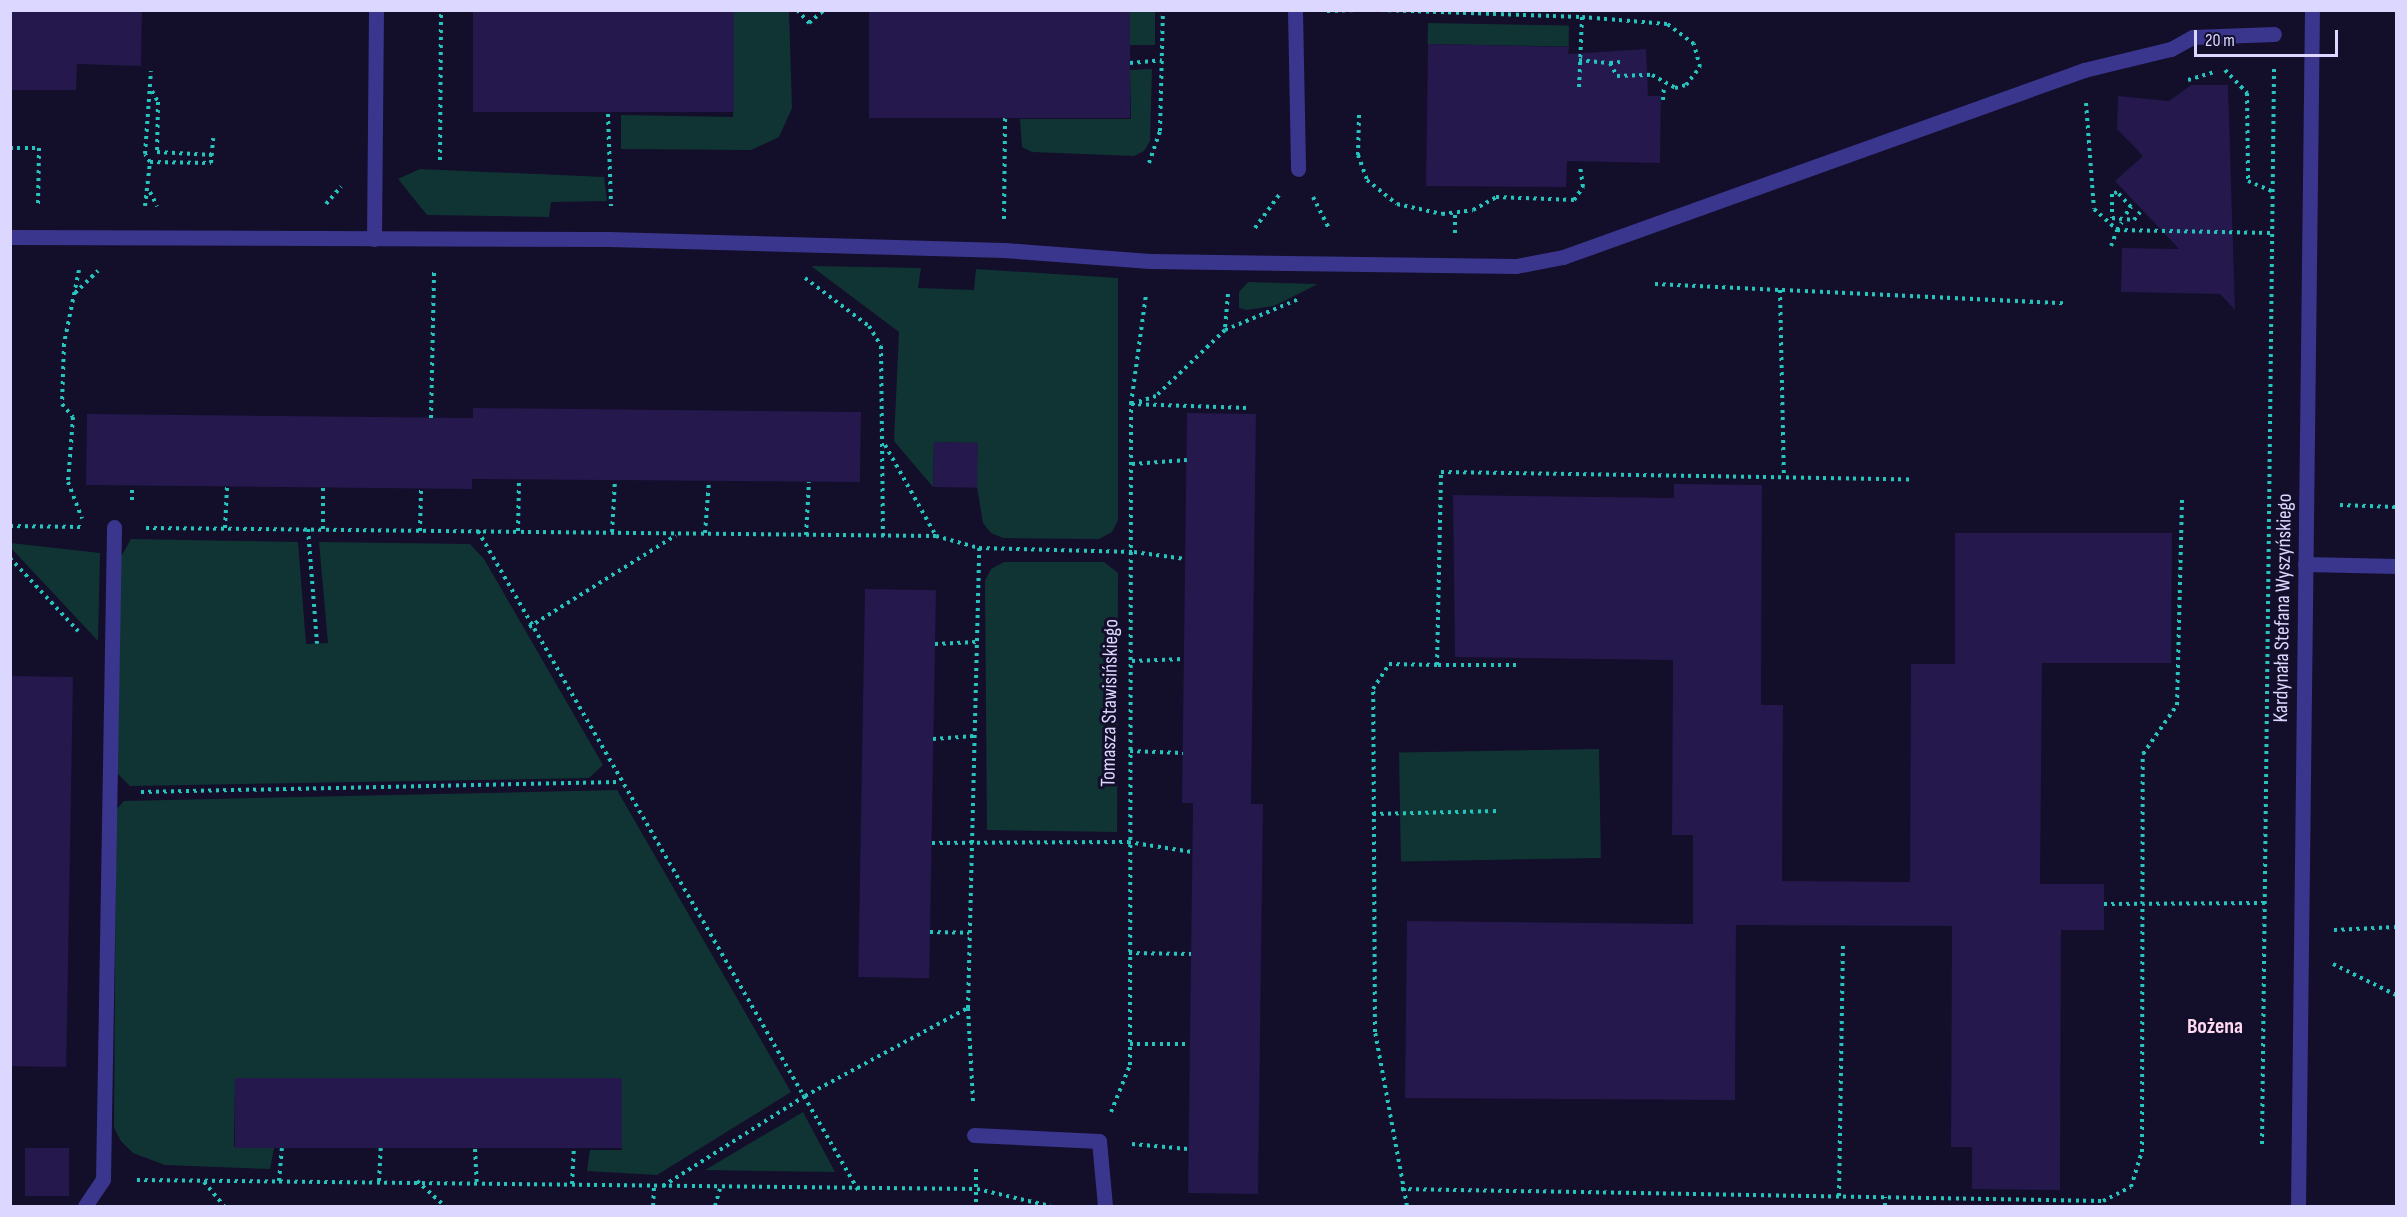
<!DOCTYPE html>
<html>
<head>
<meta charset="utf-8">
<style>
	body { margin:0 }
	#map { position:relative; width:2407px; height:1217px; overflow:hidden; background:#130e2a; font-family:"Sofia Sans Condensed",sans-serif }
	div>[style] { position:absolute }
	[style*='--x'] { left:calc(var(--x)*1px); top:calc(var(--y)*1px); width:calc(var(--w)*1px); rotate:calc(var(--a)*1deg) }
	.green>* { inset:0; background:#103434; transform-origin:0 0 }
	.building>* { inset:0; background:#24184c; transform-origin:0 0 }
	.path>* { height:4px; margin-top:-2px; transform-origin:0; background:repeating-linear-gradient(90deg,#25c5be 0 3px,transparent 0 7.5px) }
	.street>* { height:15px; margin:-7.5px; padding:0 7.5px; transform-origin:7.5px; border-radius:7.5px; background:#3a358d }
	span { translate:-50% -50%; white-space:nowrap; text-align:center; line-height:1.15; -webkit-text-stroke:6px #130e2a; paint-order:stroke }
	.street-label { font-size:21px; color:#dcd7ff }
	.neighbourhood-label { font-size:22px; color:#ffd9f0; font-weight:700 }
	.frame { position:absolute; inset:0; border:12px solid #dcd7ff; pointer-events:none }
	.scale { position:absolute; left:2194px; top:30px; width:144px; height:27px; box-sizing:border-box; border:3px solid #dcd7ff; border-top:0; padding-left:8px; font-size:18px; line-height:21px; white-space:nowrap; color:#dcd7ff; -webkit-text-stroke:4px #130e2a; paint-order:stroke }
</style>
</head>
<body>
<div id="map">
	<div class="green">
		<div style="clip-path:polygon(734px 11px,789px 11px,792px 108px,779px 137px,751px 150px,621px 149px,621px 115px,733px 117px)"></div>
		<div style="left:1130px;top:11px;width:25px;height:34px"></div>
		<div style="left:1428px;top:23px;width:141px;height:21px;rotate:1deg"></div>
		<div style="clip-path:polygon(1152px 69px,1150px 141px,1144px 151px,1134px 156px,1032px 152px,1022px 147px,1020px 119px,1131px 119px,1130px 70px)"></div>
		<div style="clip-path:polygon(420px 169px,604px 177px,607px 201px,551px 202px,549px 217px,427px 215px,398px 179px)"></div>
		<div style="clip-path:polygon(811px 266px,921px 268px,918px 288px,974px 290px,976px 269px,1118px 278px,1118px 520px,1112px 532px,1099px 539px,1003px 538px,991px 533px,983px 523px,977px 487px,977px 443px,934px 442px,933px 487px,894px 441px,899px 332px)"></div>
		<div style="clip-path:polygon(1248px 282px,1318px 284px,1274px 306px,1247px 310px,1239px 308px,1239px 292px)"></div>
		<div style="clip-path:polygon(131px 539px,298px 542px,306px 644px,328px 643px,319px 542px,470px 544px,484px 559px,603px 765px,589px 778px,130px 786px,117px 773px,119px 560px)"></div>
		<div style="clip-path:polygon(11px 543px,100px 553px,98px 641px,11px 548px)"></div>
		<div style="clip-path:polygon(1004px 562px,1104px 562px,1118px 573px,1117px 832px,987px 830px,985px 581px,991px 569px)"></div>
		<div style="left:1599px;top:749px;width:109px;height:200px;rotate:89deg"></div>
		<div style="clip-path:polygon(617px 790px,791px 1092px,657px 1175px,587px 1171px,590px 1150px,622px 1150px,622px 1080px,235px 1078px,234px 1147px,274px 1148px,270px 1169px,165px 1165px,133px 1153px,121px 1141px,114px 1128px,116px 810px,124px 801px)"></div>
		<div style="clip-path:polygon(803px 1112px,835px 1172px,705px 1170px)"></div>
	</div>
	<div class="building">
		<div style="clip-path:polygon(10px 10px,142px 10px,141px 66px,77px 64px,76px 90px,10px 90px)"></div>
		<div style="left:473px;top:10px;width:261px;height:102px"></div>
		<div style="left:869px;top:10px;width:261px;height:108px"></div>
		<div style="clip-path:polygon(1428px 44px,1569px 47px,1568px 54px,1646px 49px,1648px 96px,1661px 96px,1660px 163px,1567px 161px,1566px 187px,1426px 186px)"></div>
		<div style="clip-path:polygon(2191px 85px,2228px 85px,2235px 310px,2220px 294px,2121px 292px,2122px 248px,2179px 249px,2115px 181px,2143px 156px,2117px 129px,2118px 96px,2169px 101px)"></div>
		<div style="clip-path:polygon(473px 408px,861px 412px,860px 482px,472px 479px,472px 489px,86px 485px,87px 414px,473px 418px)"></div>
		<div style="clip-path:polygon(1187px 413px,1256px 414px,1251px 804px,1263px 804px,1258px 1194px,1188px 1193px,1193px 803px,1182px 803px)"></div>
		<div style="left:934px;top:442px;width:44px;height:45px;rotate:1deg"></div>
		<div style="clip-path:polygon(1674px 484px,1762px 485px,1761px 705px,1783px 705px,1782px 881px,1910px 882px,1911px 664px,1955px 664px,1955px 533px,2172px 533px,2171px 663px,2042px 663px,2040px 884px,2104px 884px,2104px 930px,2061px 930px,2060px 1190px,1972px 1189px,1972px 1147px,1951px 1147px,1952px 926px,1736px 925px,1735px 1100px,1405px 1098px,1407px 921px,1693px 924px,1693px 835px,1672px 835px,1673px 660px,1455px 657px,1453px 495px,1674px 498px)"></div>
		<div style="left:865px;top:589px;width:71px;height:388px;rotate:1deg"></div>
		<div style="left:10px;top:676px;width:63px;height:390px;rotate:1deg"></div>
		<div style="left:235px;top:1078px;width:387px;height:70px"></div>
		<div style="left:25px;top:1148px;width:44px;height:48px"></div>
	</div>
	<div class="path">
		<div style="--x:797;--y:10;--w:18;--a:47"></div>
		<div style="--x:809;--y:23;--w:20;--a:-41"></div>
		<div style="--x:1381;--y:10;--w:201;--a:2"></div>
		<div style="--x:1582;--y:17;--w:71;--a:92.4"></div>
		<div style="--x:1327;--y:11;--w:36;--a:-2"></div>
		<div style="--x:1579;--y:60;--w:31;--a:6"></div>
		<div style="--x:1610;--y:63;--w:15;--a:62"></div>
		<div style="--x:1617;--y:76;--w:35;--a:-2"></div>
		<div style="--x:1652;--y:75;--w:26;--a:29"></div>
		<div style="--x:1675;--y:88;--w:11;--a:-15"></div>
		<div style="--x:1686;--y:85;--w:23;--a:-52"></div>
		<div style="--x:1700;--y:67;--w:24;--a:-105"></div>
		<div style="--x:1694;--y:44;--w:34;--a:-143"></div>
		<div style="--x:1667;--y:24;--w:85;--a:-175.3"></div>
		<div style="--x:1130;--y:63;--w:32;--a:-5"></div>
		<div style="--x:1610;--y:63;--w:10;--a:-6"></div>
		<div style="--x:2225;--y:70;--w:32;--a:46"></div>
		<div style="--x:2247;--y:93;--w:88;--a:89.3"></div>
		<div style="--x:2248;--y:181;--w:26;--a:23"></div>
		<div style="--x:2188;--y:80;--w:28;--a:-17"></div>
		<div style="--x:152;--y:91;--w:13;--a:61"></div>
		<div style="--x:158;--y:102;--w:50;--a:91.1"></div>
		<div style="--x:157;--y:152;--w:56;--a:3.1"></div>
		<div style="--x:1663;--y:100;--w:14;--a:-86"></div>
		<div style="--x:2086;--y:103;--w:106;--a:85.7"></div>
		<div style="--x:2094;--y:209;--w:31;--a:42"></div>
		<div style="--x:2117;--y:230;--w:9;--a:-58"></div>
		<div style="--x:608;--y:114;--w:92;--a:88.1"></div>
		<div style="--x:1359;--y:115;--w:40;--a:91.4"></div>
		<div style="--x:1358;--y:155;--w:27;--a:70"></div>
		<div style="--x:1367;--y:180;--w:38;--a:39"></div>
		<div style="--x:1397;--y:204;--w:46;--a:12.5"></div>
		<div style="--x:1442;--y:214;--w:31;--a:-7"></div>
		<div style="--x:1473;--y:210;--w:26;--a:-29"></div>
		<div style="--x:1496;--y:197;--w:78;--a:2.2"></div>
		<div style="--x:1574;--y:200;--w:16;--a:-55"></div>
		<div style="--x:1583;--y:187;--w:22;--a:-98"></div>
		<div style="--x:10;--y:148;--w:29;--a:0"></div>
		<div style="--x:39;--y:148;--w:56;--a:91"></div>
		<div style="--x:440;--y:160;--w:150;--a:-89.6"></div>
		<div style="--x:150;--y:162;--w:9;--a:-122"></div>
		<div style="--x:145;--y:154;--w:83;--a:-85.9"></div>
		<div style="--x:1149;--y:163;--w:34;--a:-71"></div>
		<div style="--x:1160;--y:131;--w:121;--a:-88.6"></div>
		<div style="--x:150;--y:192;--w:16;--a:63"></div>
		<div style="--x:1313;--y:197;--w:37;--a:63"></div>
		<div style="--x:326;--y:204;--w:23;--a:-49"></div>
		<div style="--x:145;--y:206;--w:44;--a:-83.5"></div>
		<div style="--x:150;--y:162;--w:61;--a:0.9"></div>
		<div style="--x:211;--y:163;--w:25;--a:-85"></div>
		<div style="--x:2126;--y:214;--w:9;--a:-54"></div>
		<div style="--x:2131;--y:207;--w:21;--a:-133"></div>
		<div style="--x:2117;--y:192;--w:5;--a:158"></div>
		<div style="--x:2112;--y:194;--w:24;--a:90"></div>
		<div style="--x:2112;--y:218;--w:22;--a:5"></div>
		<div style="--x:2134;--y:220;--w:10;--a:-53"></div>
		<div style="--x:1004;--y:219;--w:101;--a:-89.4"></div>
		<div style="--x:1255;--y:228;--w:41;--a:-54"></div>
		<div style="--x:1455;--y:233;--w:20;--a:-90"></div>
		<div style="--x:2111;--y:246;--w:17;--a:-69"></div>
		<div style="--x:2117;--y:230;--w:154;--a:1.1"></div>
		<div style="--x:79;--y:270;--w:76;--a:101.5"></div>
		<div style="--x:64;--y:344;--w:60;--a:91.9"></div>
		<div style="--x:62;--y:404;--w:17;--a:50"></div>
		<div style="--x:73;--y:417;--w:65;--a:94.4"></div>
		<div style="--x:68;--y:482;--w:39;--a:69"></div>
		<div style="--x:805;--y:278;--w:80;--a:36.9"></div>
		<div style="--x:869;--y:326;--w:23;--a:59"></div>
		<div style="--x:881;--y:346;--w:190;--a:89.4"></div>
		<div style="--x:1655;--y:284;--w:409;--a:2.7"></div>
		<div style="--x:1780;--y:290;--w:187;--a:88.8"></div>
		<div style="--x:75;--y:293;--w:32;--a:-44"></div>
		<div style="--x:1228;--y:294;--w:36;--a:95"></div>
		<div style="--x:1225;--y:330;--w:95;--a:136.3"></div>
		<div style="--x:1156;--y:396;--w:26;--a:162"></div>
		<div style="--x:1131;--y:404;--w:117;--a:2"></div>
		<div style="--x:1225;--y:330;--w:82;--a:-22.8"></div>
		<div style="--x:431;--y:418;--w:146;--a:-88.8"></div>
		<div style="--x:885;--y:445;--w:104;--a:60.7"></div>
		<div style="--x:1132;--y:464;--w:55;--a:-4.2"></div>
		<div style="--x:132;--y:500;--w:14;--a:-90"></div>
		<div style="--x:2340;--y:505;--w:56;--a:2"></div>
		<div style="--x:10;--y:526;--w:72;--a:0.8"></div>
		<div style="--x:146;--y:528;--w:790;--a:0.58"></div>
		<div style="--x:936;--y:536;--w:45;--a:15.6"></div>
		<div style="--x:225;--y:528;--w:41;--a:-87.2"></div>
		<div style="--x:308;--y:529;--w:115;--a:85.5"></div>
		<div style="--x:323;--y:529;--w:41;--a:-90"></div>
		<div style="--x:420;--y:531;--w:42;--a:-88.6"></div>
		<div style="--x:478;--y:531;--w:761;--a:60.03"></div>
		<div style="--x:518;--y:531;--w:52;--a:-88.9"></div>
		<div style="--x:612;--y:532;--w:52;--a:-86.7"></div>
		<div style="--x:705;--y:533;--w:52;--a:-85.6"></div>
		<div style="--x:806;--y:535;--w:53;--a:-86.8"></div>
		<div style="--x:10;--y:558;--w:100;--a:47"></div>
		<div style="--x:529;--y:627;--w:173;--a:-32"></div>
		<div style="--x:935;--y:644;--w:41;--a:-2.8"></div>
		<div style="--x:1132;--y:661;--w:52;--a:-2.2"></div>
		<div style="--x:1516;--y:665;--w:79;--a:180"></div>
		<div style="--x:1437;--y:665;--w:193;--a:-88.8"></div>
		<div style="--x:1441;--y:472;--w:471;--a:0.9"></div>
		<div style="--x:933;--y:739;--w:41;--a:-4.2"></div>
		<div style="--x:1130;--y:751;--w:53;--a:2.2"></div>
		<div style="--x:141;--y:792;--w:478;--a:-1.2"></div>
		<div style="--x:1373;--y:814;--w:124;--a:-1.4"></div>
		<div style="--x:932;--y:843;--w:196;--a:-0.3"></div>
		<div style="--x:1128;--y:842;--w:65;--a:8.9"></div>
		<div style="--x:2104;--y:904;--w:161;--a:-0.4"></div>
		<div style="--x:2334;--y:930;--w:62;--a:-2.8"></div>
		<div style="--x:930;--y:932;--w:39;--a:1"></div>
		<div style="--x:1129;--y:953;--w:62;--a:0.9"></div>
		<div style="--x:2333;--y:964;--w:70;--a:26.2"></div>
		<div style="--x:1130;--y:1044;--w:60;--a:0"></div>
		<div style="--x:973;--y:1101;--w:93;--a:-93.1"></div>
		<div style="--x:968;--y:1008;--w:460;--a:-88.6"></div>
		<div style="--x:979;--y:548;--w:155;--a:1.5"></div>
		<div style="--x:1134;--y:552;--w:52;--a:7.7"></div>
		<div style="--x:1111;--y:1112;--w:51;--a:-68"></div>
		<div style="--x:1130;--y:1065;--w:661;--a:-89.91"></div>
		<div style="--x:1131;--y:404;--w:111;--a:-82.2"></div>
		<div style="--x:1132;--y:1144;--w:56;--a:5.1"></div>
		<div style="--x:2262;--y:1144;--w:1079;--a:-89.36"></div>
		<div style="--x:475;--y:1149;--w:33;--a:87"></div>
		<div style="--x:976;--y:1169;--w:37;--a:90"></div>
		<div style="--x:137;--y:1180;--w:840;--a:0.61"></div>
		<div style="--x:977;--y:1189;--w:75;--a:13.1"></div>
		<div style="--x:279;--y:1181;--w:33;--a:-85"></div>
		<div style="--x:379;--y:1181;--w:33;--a:-87"></div>
		<div style="--x:417;--y:1181;--w:38;--a:42"></div>
		<div style="--x:204;--y:1182;--w:31;--a:50"></div>
		<div style="--x:572;--y:1184;--w:34;--a:-87"></div>
		<div style="--x:663;--y:1186;--w:168;--a:-32.4"></div>
		<div style="--x:805;--y:1096;--w:185;--a:-28.4"></div>
		<div style="--x:1401;--y:1189;--w:702;--a:0.98"></div>
		<div style="--x:2103;--y:1201;--w:31;--a:-27"></div>
		<div style="--x:2131;--y:1187;--w:37;--a:-73"></div>
		<div style="--x:2142;--y:1152;--w:398;--a:-89.9"></div>
		<div style="--x:2143;--y:754;--w:60;--a:-55.2"></div>
		<div style="--x:2177;--y:705;--w:207;--a:-88.6"></div>
		<div style="--x:1839;--y:1196;--w:250;--a:-89.1"></div>
		<div style="--x:653;--y:1206;--w:20;--a:-87"></div>
		<div style="--x:715;--y:1206;--w:18;--a:-74"></div>
		<div style="--x:1407;--y:1206;--w:177;--a:-100.4"></div>
		<div style="--x:1375;--y:1032;--w:343;--a:-90.3"></div>
		<div style="--x:1373;--y:689;--w:30;--a:-57"></div>
		<div style="--x:1389;--y:664;--w:48;--a:1.2"></div>
		<div style="--x:1885;--y:1206;--w:9;--a:-90"></div>
	</div>
	<div class="street">
		<div style="--x:1295;--y:10;--w:159;--a:88.9"></div>
		<div style="--x:10;--y:237;--w:599;--a:0.19"></div>
		<div style="--x:609;--y:239;--w:395;--a:1.6"></div>
		<div style="--x:1004;--y:250;--w:146;--a:4.3"></div>
		<div style="--x:1150;--y:261;--w:366;--a:0.8"></div>
		<div style="--x:1516;--y:266;--w:48;--a:-10.8"></div>
		<div style="--x:1563;--y:257;--w:554;--a:-19.74"></div>
		<div style="--x:2084;--y:70;--w:89;--a:-13.6"></div>
		<div style="--x:2171;--y:49;--w:25;--a:-29"></div>
		<div style="--x:2193;--y:37;--w:81;--a:-2.1"></div>
		<div style="--x:374;--y:239;--w:229;--a:-89.5"></div>
		<div style="--x:2305;--y:564;--w:91;--a:1.3"></div>
		<div style="--x:974;--y:1135;--w:125;--a:2.7"></div>
		<div style="--x:1099;--y:1141;--w:65;--a:84.7"></div>
		<div style="--x:85;--y:1206;--w:32;--a:-56"></div>
		<div style="--x:103;--y:1179;--w:652;--a:-89.03"></div>
		<div style="--x:2298;--y:1206;--w:1196;--a:-89.33"></div>
	</div>
	<div class="street-label">
		<span style="left:2283px;top:608px;rotate:-89deg">Kardynała Stefana Wyszyńskiego</span>
		<span style="left:1110px;top:703px;rotate:-89deg">Tomasza Stawisińskiego</span>
	</div>
	<div class="neighbourhood-label">
		<span style="left:2215px;top:1027px">Bożena</span>
	</div>
	<div class="frame"></div>
	<div class="scale">20 m</div>
</div>
</body>
</html>
